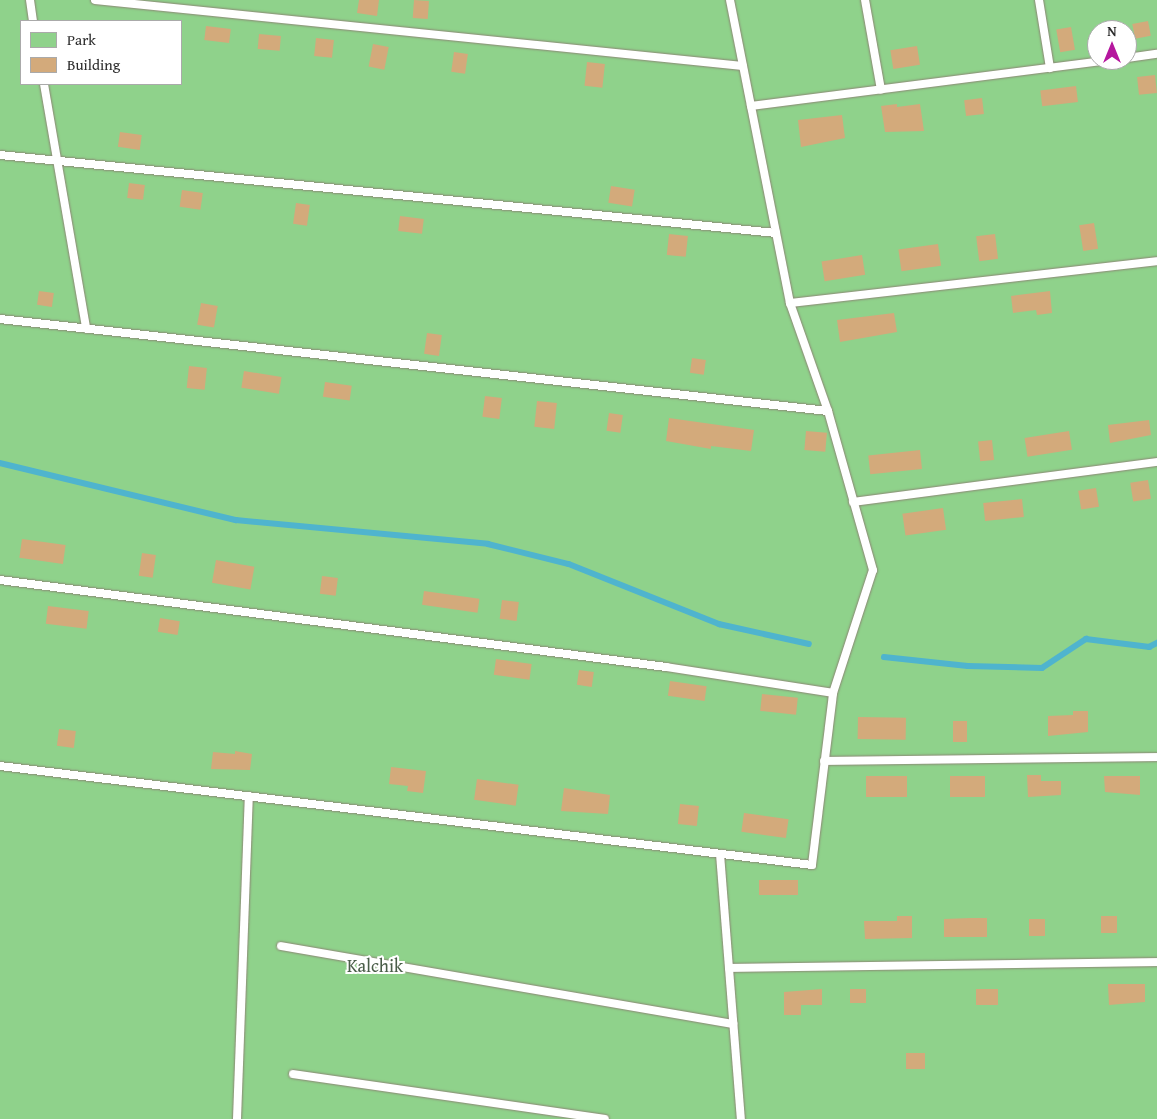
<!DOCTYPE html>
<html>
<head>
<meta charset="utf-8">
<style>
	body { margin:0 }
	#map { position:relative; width:1157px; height:1119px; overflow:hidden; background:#ebe0be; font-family:"Gentium Book Plus",serif }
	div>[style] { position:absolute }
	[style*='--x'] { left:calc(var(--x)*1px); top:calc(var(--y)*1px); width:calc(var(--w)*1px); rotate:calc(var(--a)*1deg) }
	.green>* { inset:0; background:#8fd28b }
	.stream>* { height:5.5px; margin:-2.75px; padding:0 2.75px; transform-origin:2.75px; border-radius:2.75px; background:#4fb4ce }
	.building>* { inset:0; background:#d3aa7b; transform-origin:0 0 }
	.roads { filter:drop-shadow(0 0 1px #8b8674) drop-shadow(0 0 1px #8b8674) }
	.lane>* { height:8px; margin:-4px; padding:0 4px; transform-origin:4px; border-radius:4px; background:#fff }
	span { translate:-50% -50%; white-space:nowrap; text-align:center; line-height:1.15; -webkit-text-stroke:4px #fff; paint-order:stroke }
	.park-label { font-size:18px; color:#495d48 }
	.legend { position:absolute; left:20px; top:20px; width:162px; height:65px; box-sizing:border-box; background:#fff; border:1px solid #aaa; margin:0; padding:6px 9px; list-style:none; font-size:15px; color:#2b2b2b }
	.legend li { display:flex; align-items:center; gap:10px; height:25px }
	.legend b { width:25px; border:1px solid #aaa }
	.north { position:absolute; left:1087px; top:20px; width:50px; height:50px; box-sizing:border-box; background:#fff; border:1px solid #aaa; border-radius:50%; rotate:0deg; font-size:14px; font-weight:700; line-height:20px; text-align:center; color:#2b2b2b }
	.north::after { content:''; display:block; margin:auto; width:18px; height:22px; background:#b5179e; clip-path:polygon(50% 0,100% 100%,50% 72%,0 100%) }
</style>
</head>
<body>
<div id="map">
	<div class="green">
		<div style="clip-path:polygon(evenodd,0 0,1157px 0,1157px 1119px,0 1119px,0 0,21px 21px,181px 21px,181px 84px,21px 84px,21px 21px,0 0,1097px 30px,1127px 30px,1127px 60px,1097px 60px,1097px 30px)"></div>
	</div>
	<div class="stream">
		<div style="--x:0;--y:463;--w:243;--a:13.6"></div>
		<div style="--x:236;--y:520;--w:253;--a:5.4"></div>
		<div style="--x:488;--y:544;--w:83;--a:13.9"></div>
		<div style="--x:569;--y:564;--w:162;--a:21.8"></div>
		<div style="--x:719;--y:624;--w:92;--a:12.5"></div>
		<div style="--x:884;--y:657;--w:84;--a:6.1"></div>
		<div style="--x:968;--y:666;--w:74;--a:1.5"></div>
		<div style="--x:1042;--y:668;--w:53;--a:-33.4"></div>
		<div style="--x:1086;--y:639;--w:64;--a:7.2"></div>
		<div style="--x:1149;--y:647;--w:9;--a:-27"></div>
	</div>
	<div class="building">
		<div style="clip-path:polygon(359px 0,379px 0,377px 16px,357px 13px)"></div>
		<div style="left:414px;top:0;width:15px;height:18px;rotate:4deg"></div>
		<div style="left:1148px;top:21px;width:15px;height:16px;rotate:79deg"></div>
		<div style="left:206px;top:26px;width:25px;height:14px;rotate:7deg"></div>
		<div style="left:1071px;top:27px;width:23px;height:15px;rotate:80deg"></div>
		<div style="left:259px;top:34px;width:22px;height:15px;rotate:5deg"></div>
		<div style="left:316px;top:38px;width:18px;height:18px;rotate:6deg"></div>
		<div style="left:373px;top:44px;width:16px;height:23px;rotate:11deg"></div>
		<div style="left:917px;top:46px;width:19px;height:27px;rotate:81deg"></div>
		<div style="left:454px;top:52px;width:14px;height:20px;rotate:8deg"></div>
		<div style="left:587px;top:62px;width:18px;height:24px;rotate:6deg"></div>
		<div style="left:1155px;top:75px;width:18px;height:18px;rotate:84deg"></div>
		<div style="left:1076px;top:86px;width:16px;height:36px;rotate:83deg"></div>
		<div style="left:982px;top:98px;width:16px;height:18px;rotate:83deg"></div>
		<div style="clip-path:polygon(897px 104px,897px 107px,920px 104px,924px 131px,885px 132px,881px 106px)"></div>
		<div style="clip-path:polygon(842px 115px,845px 138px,801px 147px,798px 120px)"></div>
		<div style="left:120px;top:132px;width:22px;height:15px;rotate:8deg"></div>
		<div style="left:129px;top:183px;width:16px;height:15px;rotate:7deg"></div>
		<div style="left:611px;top:186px;width:24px;height:17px;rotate:9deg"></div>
		<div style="left:182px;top:190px;width:21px;height:17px;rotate:8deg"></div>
		<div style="left:296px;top:203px;width:14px;height:21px;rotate:8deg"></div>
		<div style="left:400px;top:216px;width:24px;height:15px;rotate:7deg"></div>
		<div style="left:1094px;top:223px;width:26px;height:15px;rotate:81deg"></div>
		<div style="left:669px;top:234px;width:19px;height:21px;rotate:6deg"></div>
		<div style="left:995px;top:234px;width:25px;height:19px;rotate:83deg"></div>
		<div style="left:938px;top:244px;width:22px;height:40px;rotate:82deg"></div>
		<div style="left:862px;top:255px;width:20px;height:41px;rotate:81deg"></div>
		<div style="left:39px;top:291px;width:15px;height:14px;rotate:8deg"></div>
		<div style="clip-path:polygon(1050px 291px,1052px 313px,1037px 315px,1036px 310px,1013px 313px,1011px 296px)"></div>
		<div style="left:201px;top:303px;width:17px;height:22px;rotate:10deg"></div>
		<div style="clip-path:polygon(894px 313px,897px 332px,840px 342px,837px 320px)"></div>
		<div style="left:427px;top:333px;width:15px;height:21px;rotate:8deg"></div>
		<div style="left:692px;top:358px;width:14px;height:15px;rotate:8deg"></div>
		<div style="left:189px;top:366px;width:18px;height:22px;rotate:6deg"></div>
		<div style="left:244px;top:371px;width:38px;height:17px;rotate:9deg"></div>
		<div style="left:325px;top:382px;width:27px;height:15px;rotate:8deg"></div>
		<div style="left:485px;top:396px;width:17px;height:21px;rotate:7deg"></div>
		<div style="left:537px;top:401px;width:20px;height:26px;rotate:6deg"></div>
		<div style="left:609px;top:413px;width:14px;height:18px;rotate:8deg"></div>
		<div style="clip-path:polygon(669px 418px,754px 430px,751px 451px,711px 446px,711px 449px,666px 441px)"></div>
		<div style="clip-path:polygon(1149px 420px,1151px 435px,1110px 443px,1108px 425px)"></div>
		<div style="left:806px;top:431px;width:21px;height:19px;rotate:5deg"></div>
		<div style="left:1069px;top:431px;width:19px;height:45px;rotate:81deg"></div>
		<div style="left:992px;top:440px;width:20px;height:14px;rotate:84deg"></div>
		<div style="left:920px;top:450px;width:19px;height:52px;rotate:84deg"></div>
		<div style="left:1148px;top:480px;width:19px;height:18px;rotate:81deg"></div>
		<div style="left:1096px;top:488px;width:19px;height:18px;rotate:81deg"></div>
		<div style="left:1022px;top:499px;width:18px;height:39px;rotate:84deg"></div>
		<div style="left:943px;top:508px;width:22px;height:41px;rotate:82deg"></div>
		<div style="left:22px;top:539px;width:44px;height:19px;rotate:8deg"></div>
		<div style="left:142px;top:553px;width:14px;height:23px;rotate:8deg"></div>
		<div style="left:216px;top:560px;width:39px;height:23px;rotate:10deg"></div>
		<div style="left:322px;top:576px;width:16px;height:18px;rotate:7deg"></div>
		<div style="left:424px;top:591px;width:56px;height:14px;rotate:8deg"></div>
		<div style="left:502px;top:600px;width:17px;height:19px;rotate:7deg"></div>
		<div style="left:48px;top:606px;width:41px;height:18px;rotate:7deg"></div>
		<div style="left:160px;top:618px;width:20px;height:14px;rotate:9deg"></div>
		<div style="left:496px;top:659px;width:36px;height:16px;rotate:8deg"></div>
		<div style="left:579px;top:670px;width:15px;height:15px;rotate:8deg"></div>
		<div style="left:670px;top:681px;width:37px;height:15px;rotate:8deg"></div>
		<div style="left:762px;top:694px;width:36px;height:17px;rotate:6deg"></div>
		<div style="clip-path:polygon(1073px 711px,1088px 711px,1088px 732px,1048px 736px,1048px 716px,1073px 715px)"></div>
		<div style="left:858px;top:717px;width:48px;height:22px;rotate:1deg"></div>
		<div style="left:953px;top:721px;width:14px;height:21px"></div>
		<div style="left:59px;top:729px;width:17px;height:17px;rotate:7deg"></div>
		<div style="clip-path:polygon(235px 751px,252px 754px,250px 770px,211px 769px,213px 752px,235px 754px)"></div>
		<div style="clip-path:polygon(391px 767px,426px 771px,423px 793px,407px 791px,408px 786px,389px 784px)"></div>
		<div style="clip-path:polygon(1027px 775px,1041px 775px,1041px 781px,1061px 781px,1061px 795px,1028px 797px)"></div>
		<div style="left:907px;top:776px;width:21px;height:41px;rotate:90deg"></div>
		<div style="left:950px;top:776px;width:35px;height:21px"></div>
		<div style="clip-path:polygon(1104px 776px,1140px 776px,1140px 795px,1105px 792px)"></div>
		<div style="left:477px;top:779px;width:42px;height:21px;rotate:8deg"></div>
		<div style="clip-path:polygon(564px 788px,610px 795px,608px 814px,561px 811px)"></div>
		<div style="left:680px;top:804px;width:19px;height:20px;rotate:6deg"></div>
		<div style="left:744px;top:813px;width:45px;height:19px;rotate:8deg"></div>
		<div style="left:798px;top:880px;width:15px;height:39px;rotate:90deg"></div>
		<div style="clip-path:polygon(897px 916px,912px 916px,912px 938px,865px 939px,864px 921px,897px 921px)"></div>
		<div style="left:1101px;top:916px;width:16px;height:17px"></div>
		<div style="clip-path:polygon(971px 918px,987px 918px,987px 937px,944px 937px,944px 919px)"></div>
		<div style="left:1029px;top:919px;width:16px;height:17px"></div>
		<div style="clip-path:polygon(1108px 984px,1145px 984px,1145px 1002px,1109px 1005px)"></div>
		<div style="clip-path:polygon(822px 989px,822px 1005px,801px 1005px,801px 1015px,784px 1015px,784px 992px)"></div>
		<div style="left:850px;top:989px;width:16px;height:14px"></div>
		<div style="left:998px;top:989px;width:16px;height:22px;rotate:90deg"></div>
		<div style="left:906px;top:1053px;width:19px;height:16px"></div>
	</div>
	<div class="roads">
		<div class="lane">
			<div style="--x:30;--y:0;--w:21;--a:82"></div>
			<div style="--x:95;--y:0;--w:651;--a:5.82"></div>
			<div style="--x:865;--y:0;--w:91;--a:79.9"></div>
			<div style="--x:1039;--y:0;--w:69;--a:80.8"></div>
			<div style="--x:1127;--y:58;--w:30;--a:-8"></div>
			<div style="--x:44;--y:84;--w:248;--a:80.2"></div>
			<div style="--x:751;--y:106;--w:363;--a:-7.3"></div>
			<div style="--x:0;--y:155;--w:780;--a:5.74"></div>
			<div style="--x:790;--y:303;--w:369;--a:-6.5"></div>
			<div style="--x:0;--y:319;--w:833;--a:6.34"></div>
			<div style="--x:853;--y:502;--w:307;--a:-7.5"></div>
			<div style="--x:0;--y:580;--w:672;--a:7.44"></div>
			<div style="--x:666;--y:667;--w:169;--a:8.8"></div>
			<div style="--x:824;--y:761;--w:333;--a:-0.7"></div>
			<div style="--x:0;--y:766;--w:818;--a:6.95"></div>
			<div style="--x:812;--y:865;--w:173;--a:-83"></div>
			<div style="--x:833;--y:693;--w:129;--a:-72"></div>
			<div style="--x:873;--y:570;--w:165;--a:-105.8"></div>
			<div style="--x:828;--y:411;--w:114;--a:-109.4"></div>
			<div style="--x:790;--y:303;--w:309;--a:-101.2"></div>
			<div style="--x:720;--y:854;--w:266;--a:85.5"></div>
			<div style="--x:281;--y:946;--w:459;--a:9.8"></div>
			<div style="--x:729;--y:968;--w:428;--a:-0.8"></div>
			<div style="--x:293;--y:1074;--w:315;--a:8.2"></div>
			<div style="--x:237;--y:1119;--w:323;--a:-87.9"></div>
		</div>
	</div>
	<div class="park-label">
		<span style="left:375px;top:966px">Kalchik</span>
	</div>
	<ul class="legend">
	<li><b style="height:14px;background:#8fd28b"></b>Park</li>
	<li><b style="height:14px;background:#d3aa7b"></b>Building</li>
	</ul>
	<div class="north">N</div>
</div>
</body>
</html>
